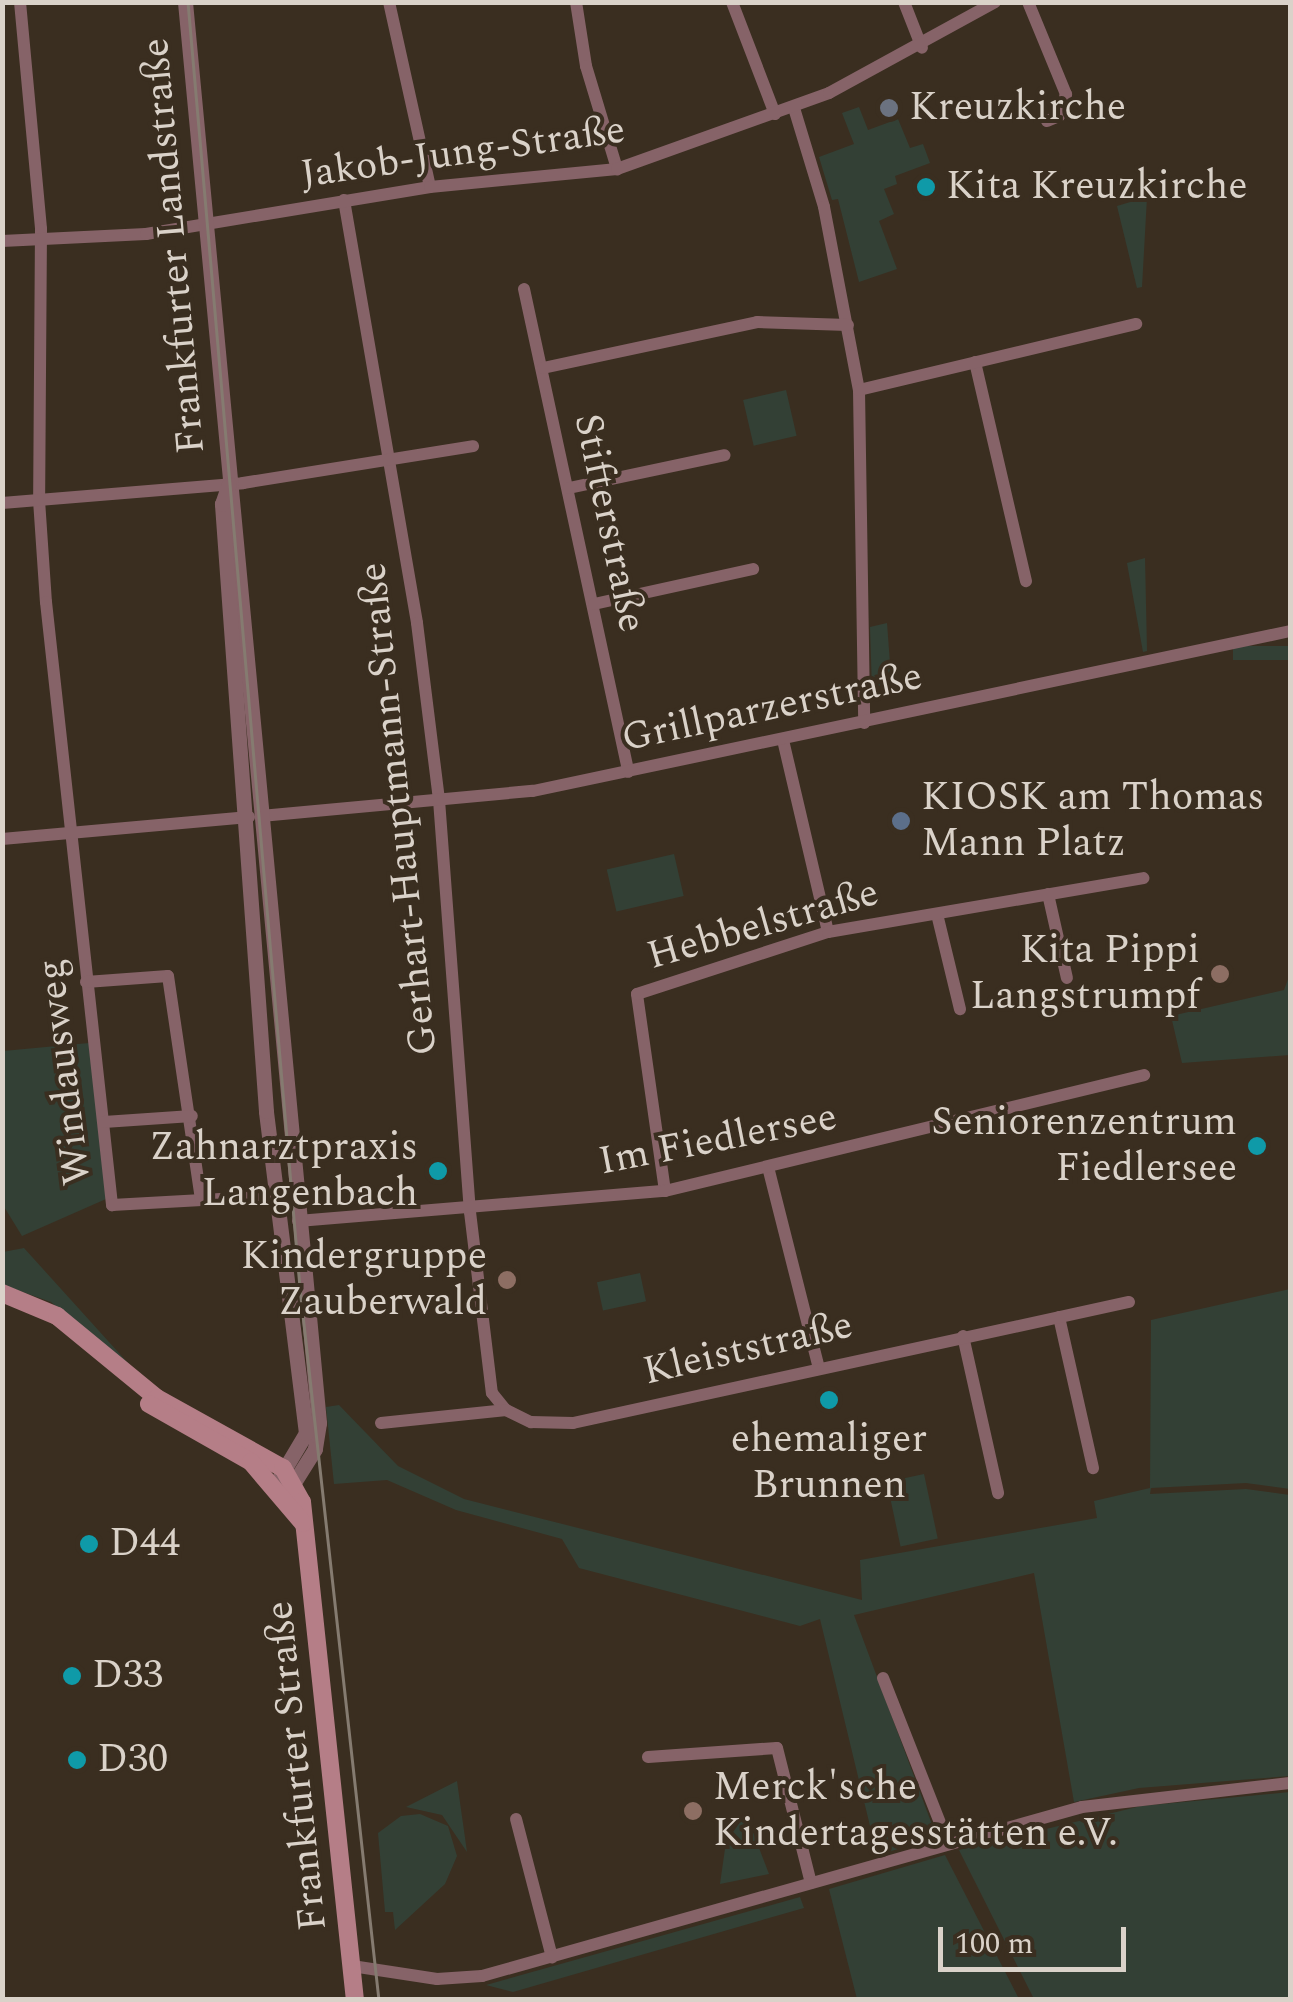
<!DOCTYPE html>
<html>
<head>
<meta charset="utf-8">
<style>
	body { margin:0 }
	#map { position:relative; width:1293px; height:2002px; overflow:hidden; background:#3a2e20; font-family:Spectral,serif }
	div>[style] { position:absolute }
	[style*='--x'] { left:calc(var(--x)*1px); top:calc(var(--y)*1px); width:calc(var(--w)*1px); rotate:calc(var(--a)*1deg) }
	.green>* { inset:0; background:#334035; transform-origin:0 0 }
	.minor>* { height:12px; margin:-6px; padding:0 6px; transform-origin:6px; border-radius:6px; background:#866368 }
	.tertiary>* { height:15px; margin:-7.5px; padding:0 7.5px; transform-origin:7.5px; border-radius:7.5px; background:#866368 }
	.secondary>* { height:18px; margin:-9px; padding:0 9px; transform-origin:9px; border-radius:9px; background:#b57e87 }
	.tram>* { height:2.5px; margin:-1.25px; padding:0 1.25px; transform-origin:1.25px; border-radius:1.25px; background:#857b70 }
	.dots>* { width:28px; height:28px; translate:-50% -50%; box-sizing:border-box; border:5px solid #3a2e20; border-radius:50% }
	span { translate:-50% -50%; white-space:nowrap; text-align:center; line-height:1.15; -webkit-text-stroke:8px #3a2e20; paint-order:stroke }
	.poi-label { font-size:40px; color:#dad2c9 }
	.left { translate:0 -50%; text-align:left }
	.right { translate:-100% -50%; text-align:right }
	.street-label { font-size:40px; color:#dad2c9 }
	.frame { position:absolute; inset:0; border:5px solid #dad2c9; pointer-events:none }
	.scale { position:absolute; left:938px; top:1927px; width:188px; height:45px; box-sizing:border-box; border:5px solid #dad2c9; border-top:0; padding-left:12px; font-size:30px; line-height:35px; white-space:nowrap; color:#dad2c9; -webkit-text-stroke:8px #3a2e20; paint-order:stroke }
</style>
</head>
<body>
<div id="map">
	<div class="green">
		<div style="clip-path:polygon(859px 107px,868px 130px,898px 119px,910px 148px,923px 144px,930px 163px,895px 176px,897px 184px,884px 189px,894px 214px,879px 221px,897px 269px,859px 282px,838px 199px,832px 200px,819px 157px,854px 144px,842px 113px)"></div>
		<div style="clip-path:polygon(1147px 197px,1142px 287px,1137px 288px,1117px 206px)"></div>
		<div style="left:786px;top:390px;width:47px;height:44px;rotate:77deg"></div>
		<div style="clip-path:polygon(1145px 558px,1147px 651px,1143px 652px,1127px 563px)"></div>
		<div style="clip-path:polygon(887px 623px,891px 677px,872px 691px,870px 627px)"></div>
		<div style="left:1290px;top:646px;width:14px;height:57px;rotate:90deg"></div>
		<div style="left:674px;top:854px;width:43px;height:69px;rotate:77deg"></div>
		<div style="clip-path:polygon(1290px 974px,1290px 1055px,1182px 1063px,1171px 1016px,1284px 990px)"></div>
		<div style="clip-path:polygon(89px 1043px,106px 1199px,22px 1236px,3px 1205px,3px 1051px)"></div>
		<div style="clip-path:polygon(24px 1248px,128px 1363px,125px 1366px,51px 1302px,3px 1285px,3px 1252px)"></div>
		<div style="left:640px;top:1273px;width:29px;height:44px;rotate:78deg"></div>
		<div style="clip-path:polygon(1290px 1289px,1290px 1489px,1246px 1483px,1151px 1488px,1150px 1494px,1246px 1489px,1290px 1495px,1290px 1776px,1139px 1788px,1074px 1802px,1034px 1573px,854px 1615px,937px 1838px,877px 1855px,820px 1619px,800px 1626px,579px 1568px,562px 1539px,456px 1510px,387px 1480px,334px 1484px,326px 1407px,339px 1405px,398px 1466px,464px 1499px,862px 1600px,860px 1560px,1097px 1518px,1094px 1501px,1150px 1488px,1151px 1320px)"></div>
		<div style="left:924px;top:1474px;width:66px;height:38px;rotate:78deg"></div>
		<div style="clip-path:polygon(457px 1781px,467px 1852px,442px 1815px,406px 1807px)"></div>
		<div style="clip-path:polygon(1290px 1792px,1290px 1999px,1034px 1999px,959px 1850px,1141px 1806px)"></div>
		<div style="clip-path:polygon(420px 1814px,448px 1826px,457px 1856px,445px 1884px,395px 1930px,393px 1912px,385px 1912px,378px 1833px,401px 1816px)"></div>
		<div style="clip-path:polygon(746px 1814px,769px 1874px,720px 1884px,726px 1842px)"></div>
		<div style="clip-path:polygon(945px 1855px,1019px 1999px,857px 1999px,829px 1889px)"></div>
		<div style="clip-path:polygon(800px 1897px,804px 1908px,513px 1992px,486px 1985px)"></div>
	</div>
	<div class="minor">
		<div style="--x:20;--y:2;--w:228;--a:84.7"></div>
		<div style="--x:41;--y:229;--w:271;--a:90.4"></div>
		<div style="--x:39;--y:500;--w:102;--a:86.1"></div>
		<div style="--x:46;--y:602;--w:607;--a:83.75"></div>
		<div style="--x:112;--y:1205;--w:163;--a:-3.2"></div>
		<div style="--x:389;--y:2;--w:189;--a:77.5"></div>
		<div style="--x:576;--y:2;--w:65;--a:81.1"></div>
		<div style="--x:586;--y:66;--w:108;--a:73.2"></div>
		<div style="--x:732;--y:2;--w:120;--a:69"></div>
		<div style="--x:904;--y:2;--w:49;--a:68.6"></div>
		<div style="--x:1028;--y:2;--w:100;--a:67.6"></div>
		<div style="--x:1066;--y:94;--w:23;--a:108"></div>
		<div style="--x:1059;--y:116;--w:13;--a:157"></div>
		<div style="--x:794;--y:108;--w:103;--a:73.1"></div>
		<div style="--x:824;--y:207;--w:186;--a:79.2"></div>
		<div style="--x:859;--y:390;--w:333;--a:89.1"></div>
		<div style="--x:344;--y:200;--w:429;--a:80.2"></div>
		<div style="--x:417;--y:623;--w:178;--a:82.9"></div>
		<div style="--x:439;--y:800;--w:413;--a:85.7"></div>
		<div style="--x:470;--y:1212;--w:182;--a:83.1"></div>
		<div style="--x:492;--y:1393;--w:22;--a:51"></div>
		<div style="--x:2;--y:241;--w:144;--a:-2.8"></div>
		<div style="--x:146;--y:234;--w:288;--a:-9.4"></div>
		<div style="--x:430;--y:187;--w:188;--a:-5.5"></div>
		<div style="--x:617;--y:169;--w:225;--a:-19.7"></div>
		<div style="--x:829;--y:93;--w:189;--a:-28.7"></div>
		<div style="--x:524;--y:289;--w:494;--a:77.8"></div>
		<div style="--x:975;--y:362;--w:225;--a:76.9"></div>
		<div style="--x:543;--y:368;--w:219;--a:-12.1"></div>
		<div style="--x:757;--y:322;--w:91;--a:1.9"></div>
		<div style="--x:859;--y:390;--w:285;--a:-13.4"></div>
		<div style="--x:569;--y:488;--w:159;--a:-11.9"></div>
		<div style="--x:2;--y:503;--w:242;--a:-4.7"></div>
		<div style="--x:243;--y:483;--w:233;--a:-9.1"></div>
		<div style="--x:594;--y:604;--w:163;--a:-12.4"></div>
		<div style="--x:783;--y:740;--w:197;--a:76.8"></div>
		<div style="--x:261;--y:816;--w:273;--a:-5.3"></div>
		<div style="--x:533;--y:791;--w:774;--a:-11.93"></div>
		<div style="--x:2;--y:839;--w:248;--a:-5.1"></div>
		<div style="--x:1048;--y:894;--w:86;--a:77.3"></div>
		<div style="--x:937;--y:914;--w:98;--a:76.4"></div>
		<div style="--x:86;--y:982;--w:82;--a:-4.2"></div>
		<div style="--x:168;--y:976;--w:226;--a:81.6"></div>
		<div style="--x:104;--y:1122;--w:88;--a:-3.9"></div>
		<div style="--x:768;--y:1167;--w:204;--a:75.8"></div>
		<div style="--x:665;--y:1191;--w:199;--a:-98.1"></div>
		<div style="--x:637;--y:994;--w:201;--a:-18"></div>
		<div style="--x:828;--y:932;--w:320;--a:-9.7"></div>
		<div style="--x:298;--y:1221;--w:368;--a:-4.7"></div>
		<div style="--x:665;--y:1191;--w:493;--a:-13.6"></div>
		<div style="--x:1059;--y:1317;--w:155;--a:77.3"></div>
		<div style="--x:963;--y:1336;--w:161;--a:77.4"></div>
		<div style="--x:381;--y:1423;--w:126;--a:-5.9"></div>
		<div style="--x:506;--y:1410;--w:28;--a:26"></div>
		<div style="--x:531;--y:1422;--w:42;--a:1.4"></div>
		<div style="--x:573;--y:1423;--w:569;--a:-12.28"></div>
		<div style="--x:883;--y:1678;--w:177;--a:68.5"></div>
		<div style="--x:648;--y:1757;--w:129;--a:-4"></div>
		<div style="--x:777;--y:1748;--w:139;--a:75.9"></div>
		<div style="--x:516;--y:1819;--w:143;--a:75.4"></div>
		<div style="--x:352;--y:1966;--w:86;--a:8.7"></div>
		<div style="--x:437;--y:1979;--w:45;--a:-3.8"></div>
		<div style="--x:482;--y:1976;--w:623;--a:-15.73"></div>
		<div style="--x:1082;--y:1807;--w:209;--a:-6.6"></div>
	</div>
	<div class="tertiary">
		<div style="--x:185;--y:2;--w:1427;--a:84.61"></div>
		<div style="--x:319;--y:1423;--w:26;--a:99"></div>
		<div style="--x:315;--y:1449;--w:41;--a:122.2"></div>
		<div style="--x:293;--y:1484;--w:18;--a:177"></div>
		<div style="--x:275;--y:1485;--w:61;--a:-59.2"></div>
		<div style="--x:306;--y:1433;--w:324;--a:-97.1"></div>
		<div style="--x:266;--y:1111;--w:609;--a:-94.15"></div>
		<div style="--x:222;--y:504;--w:21;--a:-71"></div>
	</div>
	<div class="secondary">
		<div style="--x:2;--y:1293;--w:60;--a:22.7"></div>
		<div style="--x:57;--y:1316;--w:129;--a:39.4"></div>
		<div style="--x:157;--y:1398;--w:144;--a:29.1"></div>
		<div style="--x:283;--y:1468;--w:39;--a:61"></div>
		<div style="--x:302;--y:1502;--w:501;--a:83.93"></div>
		<div style="--x:149;--y:1404;--w:117;--a:29.6"></div>
		<div style="--x:251;--y:1462;--w:80;--a:49.6"></div>
	</div>
	<div class="tram">
		<div style="--x:188;--y:2;--w:1291;--a:85.02"></div>
		<div style="--x:300;--y:1288;--w:716;--a:83.67"></div>
	</div>
	<div class="dots">
		<div style="left:889px;top:108px;background:#6b7280"></div>
		<div style="left:926px;top:187px;background:#0f9aa8"></div>
		<div style="left:901px;top:821px;background:#5c6f8a"></div>
		<div style="left:1220px;top:974px;background:#8d6e63"></div>
		<div style="left:1257px;top:1146px;background:#0f9aa8"></div>
		<div style="left:438px;top:1171px;background:#0f9aa8"></div>
		<div style="left:507px;top:1280px;background:#8d6e63"></div>
		<div style="left:829px;top:1400px;background:#0f9aa8"></div>
		<div style="left:89px;top:1544px;background:#0f9aa8"></div>
		<div style="left:72px;top:1676px;background:#0f9aa8"></div>
		<div style="left:77px;top:1760px;background:#0f9aa8"></div>
		<div style="left:693px;top:1811px;background:#8d6e63"></div>
	</div>
	<div class="poi-label">
		<span class="left" style="left:909px;top:108px">Kreuzkirche</span>
		<span class="left" style="left:946px;top:187px">Kita Kreuzkirche</span>
		<span class="left" style="left:921px;top:821px">KIOSK am Thomas<br>Mann Platz</span>
		<span class="right" style="left:1200px;top:974px">Kita Pippi<br>Langstrumpf</span>
		<span class="right" style="left:1237px;top:1146px">Seniorenzentrum<br>Fiedlersee</span>
		<span class="right" style="left:418px;top:1171px">Zahnarztpraxis<br>Langenbach</span>
		<span class="right" style="left:487px;top:1280px">Kindergruppe<br>Zauberwald</span>
		<span style="left:829px;top:1463px">ehemaliger<br>Brunnen</span>
		<span class="left" style="left:109px;top:1544px">D44</span>
		<span class="left" style="left:92px;top:1676px">D33</span>
		<span class="left" style="left:97px;top:1760px">D30</span>
		<span class="left" style="left:713px;top:1811px">Merck'sche<br>Kindertagesstätten e.V.</span>
	</div>
	<div class="street-label">
		<span style="left:463px;top:153px;rotate:-8deg">Jakob-Jung-Straße</span>
		<span style="left:174px;top:246px;rotate:-95deg">Frankfurter Landstraße</span>
		<span style="left:609px;top:523px;rotate:78deg">Stifterstraße</span>
		<span style="left:772px;top:708px;rotate:-12deg">Grillparzerstraße</span>
		<span style="left:399px;top:809px;rotate:-96deg">Gerhart-Hauptmann-Straße</span>
		<span style="left:763px;top:925px;rotate:-16deg">Hebbelstraße</span>
		<span style="left:65px;top:1072px;rotate:-97deg">Windausweg</span>
		<span style="left:718px;top:1140px;rotate:-11deg">Im Fiedlersee</span>
		<span style="left:748px;top:1349px;rotate:-13deg">Kleiststraße</span>
		<span style="left:297px;top:1766px;rotate:-96deg">Frankfurter Straße</span>
	</div>
	<div class="frame"></div>
	<div class="scale">100 m</div>
</div>
</body>
</html>
